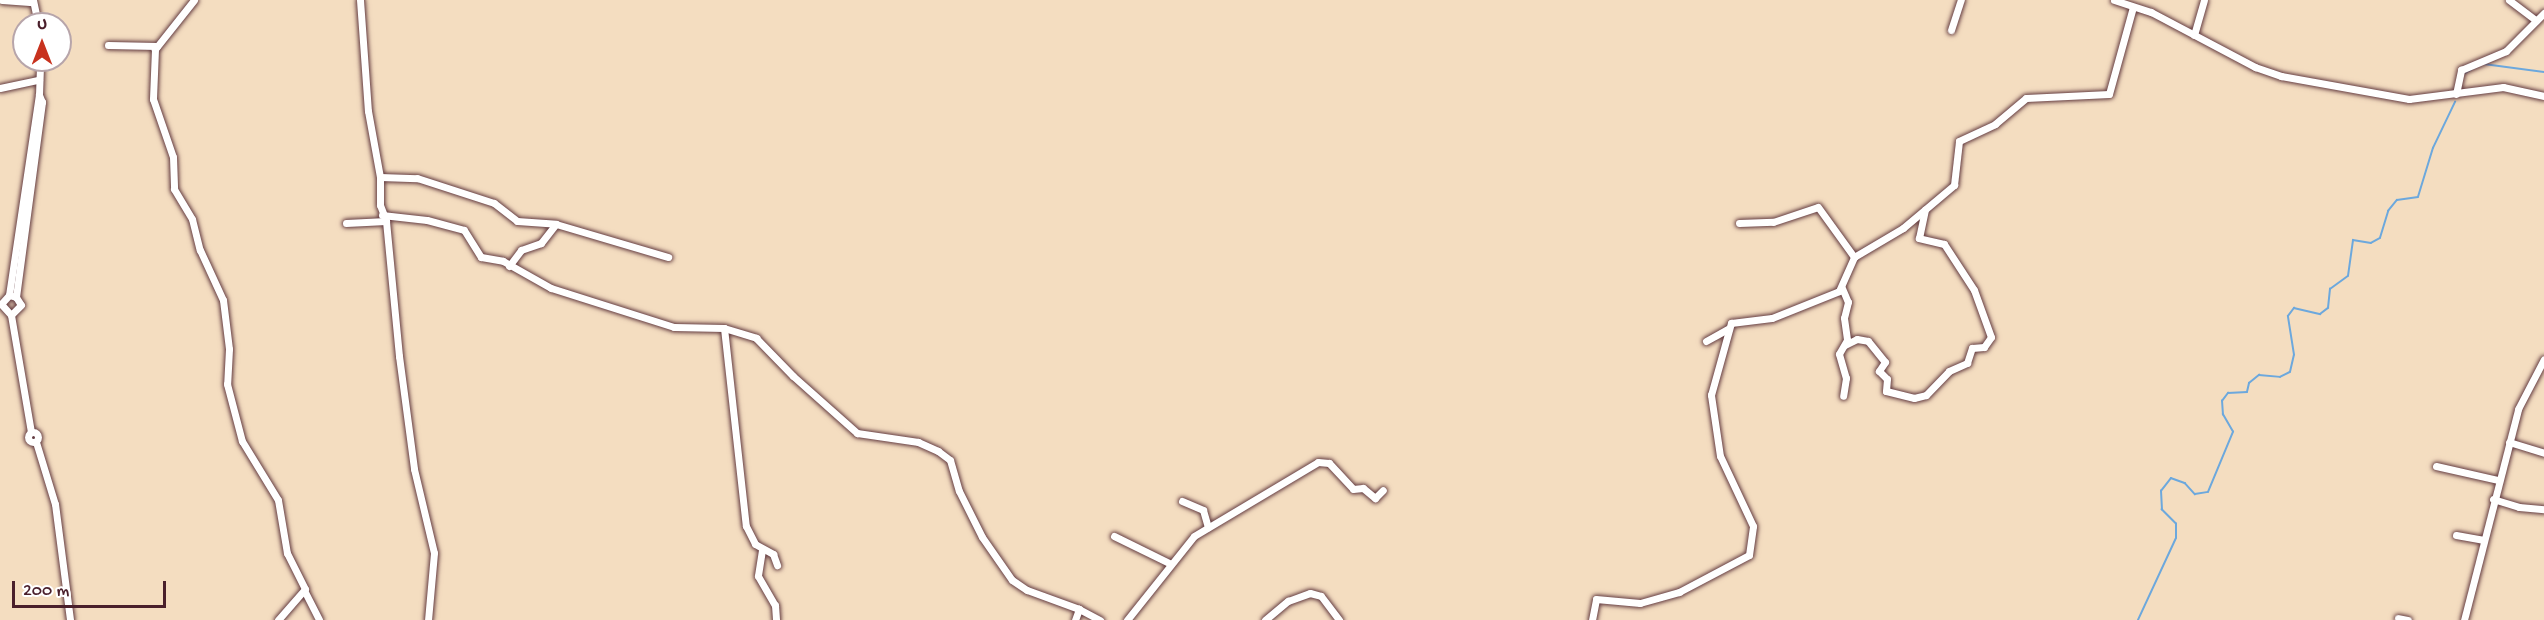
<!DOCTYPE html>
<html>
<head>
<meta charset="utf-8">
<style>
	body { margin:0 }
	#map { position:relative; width:2544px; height:620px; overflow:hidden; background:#f4ddc0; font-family:"Gochi Hand",sans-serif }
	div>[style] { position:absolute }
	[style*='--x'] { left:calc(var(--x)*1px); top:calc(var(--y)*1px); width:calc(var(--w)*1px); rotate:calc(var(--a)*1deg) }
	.stream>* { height:1.5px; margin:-0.75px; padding:0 0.75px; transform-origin:0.75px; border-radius:0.75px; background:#6ca8dd }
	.roads { filter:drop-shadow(0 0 2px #643c41) drop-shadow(0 0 2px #643c41) }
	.minor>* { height:7px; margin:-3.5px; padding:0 3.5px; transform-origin:3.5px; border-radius:3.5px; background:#fff }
	.minor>.ring { margin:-3.5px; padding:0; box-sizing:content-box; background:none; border:7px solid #fff; border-radius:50% }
	span { translate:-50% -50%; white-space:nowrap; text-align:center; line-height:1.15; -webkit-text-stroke:6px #fff; paint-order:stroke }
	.north { position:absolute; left:12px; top:12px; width:60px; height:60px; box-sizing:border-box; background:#fff; border:2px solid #b7a5aa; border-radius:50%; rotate:0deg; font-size:16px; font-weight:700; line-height:24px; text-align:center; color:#4a1f2b }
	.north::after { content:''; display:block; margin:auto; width:21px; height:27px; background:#c8321e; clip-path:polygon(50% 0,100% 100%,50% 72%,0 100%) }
	.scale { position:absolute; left:12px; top:581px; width:154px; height:27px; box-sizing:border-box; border:3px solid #4a1f2b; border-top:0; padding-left:8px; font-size:18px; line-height:21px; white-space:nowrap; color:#4a1f2b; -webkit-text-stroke:4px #fff; paint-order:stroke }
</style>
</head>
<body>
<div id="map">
	<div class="stream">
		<div style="--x:2484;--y:64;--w:61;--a:7.6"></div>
		<div style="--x:2462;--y:75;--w:14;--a:-30"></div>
		<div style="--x:2138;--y:620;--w:90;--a:-65.1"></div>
		<div style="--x:2176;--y:538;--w:14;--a:-90"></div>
		<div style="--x:2176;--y:524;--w:20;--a:-135"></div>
		<div style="--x:2162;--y:510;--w:19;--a:-93"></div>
		<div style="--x:2161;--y:491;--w:16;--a:-52"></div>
		<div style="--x:2171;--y:478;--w:15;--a:20"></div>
		<div style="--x:2185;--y:483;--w:15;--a:48"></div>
		<div style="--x:2195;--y:494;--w:13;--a:-9"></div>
		<div style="--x:2208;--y:492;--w:65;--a:-67.4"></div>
		<div style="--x:2233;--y:432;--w:20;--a:-120"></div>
		<div style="--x:2223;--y:415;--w:14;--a:-94"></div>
		<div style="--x:2222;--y:401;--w:10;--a:-53"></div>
		<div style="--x:2228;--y:393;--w:19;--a:-3"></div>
		<div style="--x:2247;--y:392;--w:9;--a:-77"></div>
		<div style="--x:2249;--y:383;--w:13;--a:-39"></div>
		<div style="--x:2259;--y:375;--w:21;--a:5"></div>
		<div style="--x:2280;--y:377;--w:11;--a:-27"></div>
		<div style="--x:2290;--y:372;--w:17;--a:-77"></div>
		<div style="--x:2294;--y:355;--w:39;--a:-99"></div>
		<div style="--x:2288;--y:316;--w:10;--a:-53"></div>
		<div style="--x:2294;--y:308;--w:27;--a:13"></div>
		<div style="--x:2320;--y:314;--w:10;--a:-37"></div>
		<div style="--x:2328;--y:308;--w:19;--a:-84"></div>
		<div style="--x:2330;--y:289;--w:22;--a:-36"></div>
		<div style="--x:2348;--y:276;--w:36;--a:-82"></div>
		<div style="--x:2353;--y:240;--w:18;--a:9"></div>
		<div style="--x:2371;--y:243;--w:10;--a:-29"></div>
		<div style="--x:2380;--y:238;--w:28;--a:-73"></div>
		<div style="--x:2388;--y:211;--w:14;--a:-51"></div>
		<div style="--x:2397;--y:200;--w:21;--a:-8"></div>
		<div style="--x:2418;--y:197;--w:51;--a:-73"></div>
		<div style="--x:2433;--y:148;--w:51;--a:-64.4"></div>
	</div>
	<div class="roads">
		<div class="minor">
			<div style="--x:2;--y:0;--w:31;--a:4"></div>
			<div style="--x:33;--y:0;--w:25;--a:78"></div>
			<div style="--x:194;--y:0;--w:63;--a:128.5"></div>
			<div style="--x:155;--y:49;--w:50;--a:92.3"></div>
			<div style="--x:153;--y:99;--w:61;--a:71"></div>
			<div style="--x:173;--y:157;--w:32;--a:88"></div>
			<div style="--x:174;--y:189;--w:35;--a:59"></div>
			<div style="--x:192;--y:219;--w:32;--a:76"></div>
			<div style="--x:200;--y:250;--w:55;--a:65.3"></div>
			<div style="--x:223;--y:300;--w:49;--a:83"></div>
			<div style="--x:229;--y:349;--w:35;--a:93"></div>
			<div style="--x:227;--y:384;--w:59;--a:75.3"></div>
			<div style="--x:242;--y:441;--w:69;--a:58.6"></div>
			<div style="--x:278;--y:500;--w:54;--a:80.4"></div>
			<div style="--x:287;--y:553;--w:40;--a:63.4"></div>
			<div style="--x:305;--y:589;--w:41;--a:131.1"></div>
			<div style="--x:360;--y:0;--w:111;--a:85.9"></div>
			<div style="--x:368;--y:111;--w:67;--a:79.7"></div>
			<div style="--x:380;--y:177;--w:28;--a:90"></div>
			<div style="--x:380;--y:205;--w:17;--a:69"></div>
			<div style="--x:386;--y:221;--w:136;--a:84.5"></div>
			<div style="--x:399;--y:356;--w:114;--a:82.4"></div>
			<div style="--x:414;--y:469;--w:86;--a:76.6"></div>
			<div style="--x:434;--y:553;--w:67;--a:95.1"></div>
			<div style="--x:2114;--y:0;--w:39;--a:18"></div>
			<div style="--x:2151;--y:12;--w:118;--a:27.9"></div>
			<div style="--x:2255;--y:67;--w:28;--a:19"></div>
			<div style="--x:2281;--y:76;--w:130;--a:10.2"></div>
			<div style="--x:2409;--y:99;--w:95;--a:-7.3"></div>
			<div style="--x:2503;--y:87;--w:42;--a:12.4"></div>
			<div style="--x:2509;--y:0;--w:34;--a:37"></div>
			<div style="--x:1951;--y:30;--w:32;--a:-72"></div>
			<div style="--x:2194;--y:35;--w:36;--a:-74"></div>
			<div style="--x:108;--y:45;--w:49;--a:1.2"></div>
			<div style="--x:0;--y:88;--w:40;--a:-12"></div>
			<div style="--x:2456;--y:94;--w:25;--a:-78"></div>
			<div style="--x:2461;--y:70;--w:49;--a:-22.9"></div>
			<div style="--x:2506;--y:51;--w:54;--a:-45"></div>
			<div style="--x:380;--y:177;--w:37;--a:2"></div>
			<div style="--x:417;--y:178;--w:81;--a:18"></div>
			<div style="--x:494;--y:203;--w:29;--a:38"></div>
			<div style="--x:517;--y:221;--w:39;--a:4"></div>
			<div style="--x:382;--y:215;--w:45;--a:6.3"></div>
			<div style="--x:427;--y:220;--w:38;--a:15"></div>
			<div style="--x:464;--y:230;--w:32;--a:58"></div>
			<div style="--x:481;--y:257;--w:22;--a:10"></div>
			<div style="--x:503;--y:261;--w:55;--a:29.4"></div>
			<div style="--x:551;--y:288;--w:129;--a:17.6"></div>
			<div style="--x:674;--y:327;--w:50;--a:1.1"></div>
			<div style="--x:724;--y:328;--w:34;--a:17"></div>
			<div style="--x:756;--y:338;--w:53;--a:45.8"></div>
			<div style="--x:793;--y:376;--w:86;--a:41.7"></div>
			<div style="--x:857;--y:433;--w:62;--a:8.4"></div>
			<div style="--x:918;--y:442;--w:22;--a:24"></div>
			<div style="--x:938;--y:451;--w:15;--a:37"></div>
			<div style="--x:950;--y:460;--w:32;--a:74"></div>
			<div style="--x:959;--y:491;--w:51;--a:63.4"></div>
			<div style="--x:982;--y:537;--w:52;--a:55.1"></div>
			<div style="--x:1012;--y:580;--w:18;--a:34"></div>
			<div style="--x:1027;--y:590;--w:55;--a:20.1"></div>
			<div style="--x:346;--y:223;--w:40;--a:-2.9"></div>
			<div style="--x:1739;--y:223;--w:34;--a:-2"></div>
			<div style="--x:1773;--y:222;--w:47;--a:-18.4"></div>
			<div style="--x:1818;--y:207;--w:62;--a:54.2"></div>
			<div style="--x:509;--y:266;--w:20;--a:-53"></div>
			<div style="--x:521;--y:250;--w:21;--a:-19"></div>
			<div style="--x:541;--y:243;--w:24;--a:-52"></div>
			<div style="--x:556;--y:224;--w:117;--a:16.4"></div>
			<div style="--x:1842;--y:288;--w:15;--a:67"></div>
			<div style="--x:1848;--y:302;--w:16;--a:104"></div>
			<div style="--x:1844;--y:318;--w:22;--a:82"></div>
			<div style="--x:1847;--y:340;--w:16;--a:120"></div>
			<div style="--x:1839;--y:354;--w:25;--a:74"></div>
			<div style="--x:1846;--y:378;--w:18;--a:99"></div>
			<div style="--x:9;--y:295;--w:7;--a:16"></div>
			<div style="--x:16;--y:297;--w:9;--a:58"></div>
			<div style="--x:21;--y:305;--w:14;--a:135"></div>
			<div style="--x:11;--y:315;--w:15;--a:-132"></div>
			<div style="--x:1;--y:304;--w:12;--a:-48"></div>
			<div style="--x:9;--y:295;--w:202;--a:-81.5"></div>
			<div style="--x:16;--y:297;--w:197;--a:-82.4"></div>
			<div style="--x:42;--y:102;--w:8;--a:-113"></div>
			<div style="--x:39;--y:95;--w:35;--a:-88"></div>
			<div style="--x:11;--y:315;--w:119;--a:80.3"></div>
			<div style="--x:724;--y:328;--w:199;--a:83.7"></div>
			<div style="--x:746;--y:526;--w:20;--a:63"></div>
			<div style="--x:755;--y:544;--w:21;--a:29"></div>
			<div style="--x:773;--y:554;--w:12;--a:70"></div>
			<div style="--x:1706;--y:341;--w:26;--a:-29"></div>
			<div style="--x:1845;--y:345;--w:13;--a:-27"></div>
			<div style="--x:1857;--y:339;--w:11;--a:10"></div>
			<div style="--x:1868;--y:341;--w:27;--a:51"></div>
			<div style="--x:1885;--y:362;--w:11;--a:124"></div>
			<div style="--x:1879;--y:371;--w:11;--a:45"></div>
			<div style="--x:1887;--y:379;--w:12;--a:95"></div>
			<div style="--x:1886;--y:391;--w:29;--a:14"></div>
			<div style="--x:1914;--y:398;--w:12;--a:-14"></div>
			<div style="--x:1926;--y:395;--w:33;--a:-46"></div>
			<div style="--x:1949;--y:371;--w:20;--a:-24"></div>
			<div style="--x:1967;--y:363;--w:16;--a:-72"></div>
			<div style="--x:1972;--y:348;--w:12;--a:-5"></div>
			<div style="--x:1984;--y:347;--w:12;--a:-55"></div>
			<div style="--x:1991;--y:337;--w:50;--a:-109.9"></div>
			<div style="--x:1974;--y:290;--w:55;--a:-123.1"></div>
			<div style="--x:1944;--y:244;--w:26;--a:-167"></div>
			<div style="--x:1919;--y:238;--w:29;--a:-78"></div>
			<div class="ring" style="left:28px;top:432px;width:3px;height:3px"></div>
			<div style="--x:36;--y:442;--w:65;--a:73"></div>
			<div style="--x:55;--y:504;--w:117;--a:82.6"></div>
			<div style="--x:2509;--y:442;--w:37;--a:17"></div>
			<div style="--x:2436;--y:466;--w:64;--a:12.7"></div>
			<div style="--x:2493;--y:499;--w:27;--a:17"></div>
			<div style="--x:2519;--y:507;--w:25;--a:5"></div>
			<div style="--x:1182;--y:501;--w:23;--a:23"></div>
			<div style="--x:1203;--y:510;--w:18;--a:74"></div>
			<div style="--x:2456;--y:535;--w:27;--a:10"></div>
			<div style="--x:1114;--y:536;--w:61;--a:26.1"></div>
			<div style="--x:762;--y:550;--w:26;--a:99"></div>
			<div style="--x:758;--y:576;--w:34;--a:60"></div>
			<div style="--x:775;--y:605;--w:15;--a:86"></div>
			<div style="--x:305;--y:592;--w:31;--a:63"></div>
			<div style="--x:2398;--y:618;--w:10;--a:11"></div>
			<div style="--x:1075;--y:620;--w:12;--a:-70"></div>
			<div style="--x:1079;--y:609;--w:24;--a:28"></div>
			<div style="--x:1127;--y:620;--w:107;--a:-51.4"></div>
			<div style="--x:1194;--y:536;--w:144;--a:-30.8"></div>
			<div style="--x:1318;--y:462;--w:11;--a:5"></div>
			<div style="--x:1329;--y:463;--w:35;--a:47"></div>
			<div style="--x:1353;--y:489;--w:10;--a:-6"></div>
			<div style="--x:1363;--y:488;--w:16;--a:40"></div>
			<div style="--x:1375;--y:498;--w:11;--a:-45"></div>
			<div style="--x:1265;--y:620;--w:30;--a:-40"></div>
			<div style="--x:1288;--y:601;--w:23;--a:-20"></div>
			<div style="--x:1310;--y:593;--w:11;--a:15"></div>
			<div style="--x:1321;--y:596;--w:30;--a:53"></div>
			<div style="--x:1592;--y:620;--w:21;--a:-79"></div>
			<div style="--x:1596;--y:599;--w:44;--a:5.2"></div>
			<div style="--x:1640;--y:603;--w:41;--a:-15.8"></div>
			<div style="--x:1679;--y:592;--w:79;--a:-27.9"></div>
			<div style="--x:1749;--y:555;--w:29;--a:-82"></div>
			<div style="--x:1753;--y:526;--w:77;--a:-115.2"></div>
			<div style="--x:1720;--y:456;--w:62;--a:-98.4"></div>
			<div style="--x:1711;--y:395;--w:75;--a:-74.5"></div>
			<div style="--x:1731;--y:323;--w:41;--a:-7"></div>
			<div style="--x:1772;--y:318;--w:72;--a:-21.9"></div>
			<div style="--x:1839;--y:291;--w:37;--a:-66"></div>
			<div style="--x:1854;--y:257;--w:57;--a:-30.6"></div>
			<div style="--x:1903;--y:228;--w:67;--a:-40.1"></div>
			<div style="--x:1954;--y:185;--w:44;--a:-83.5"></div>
			<div style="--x:1959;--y:141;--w:40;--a:-25"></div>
			<div style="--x:1995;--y:124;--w:40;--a:-40"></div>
			<div style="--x:2026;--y:98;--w:83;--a:-2.8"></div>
			<div style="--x:2109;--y:94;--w:90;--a:-74.6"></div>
			<div style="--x:2464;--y:620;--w:218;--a:-75.6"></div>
			<div style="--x:2518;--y:409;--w:56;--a:-62.5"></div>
		</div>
	</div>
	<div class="north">U</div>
	<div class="scale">200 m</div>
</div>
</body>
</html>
